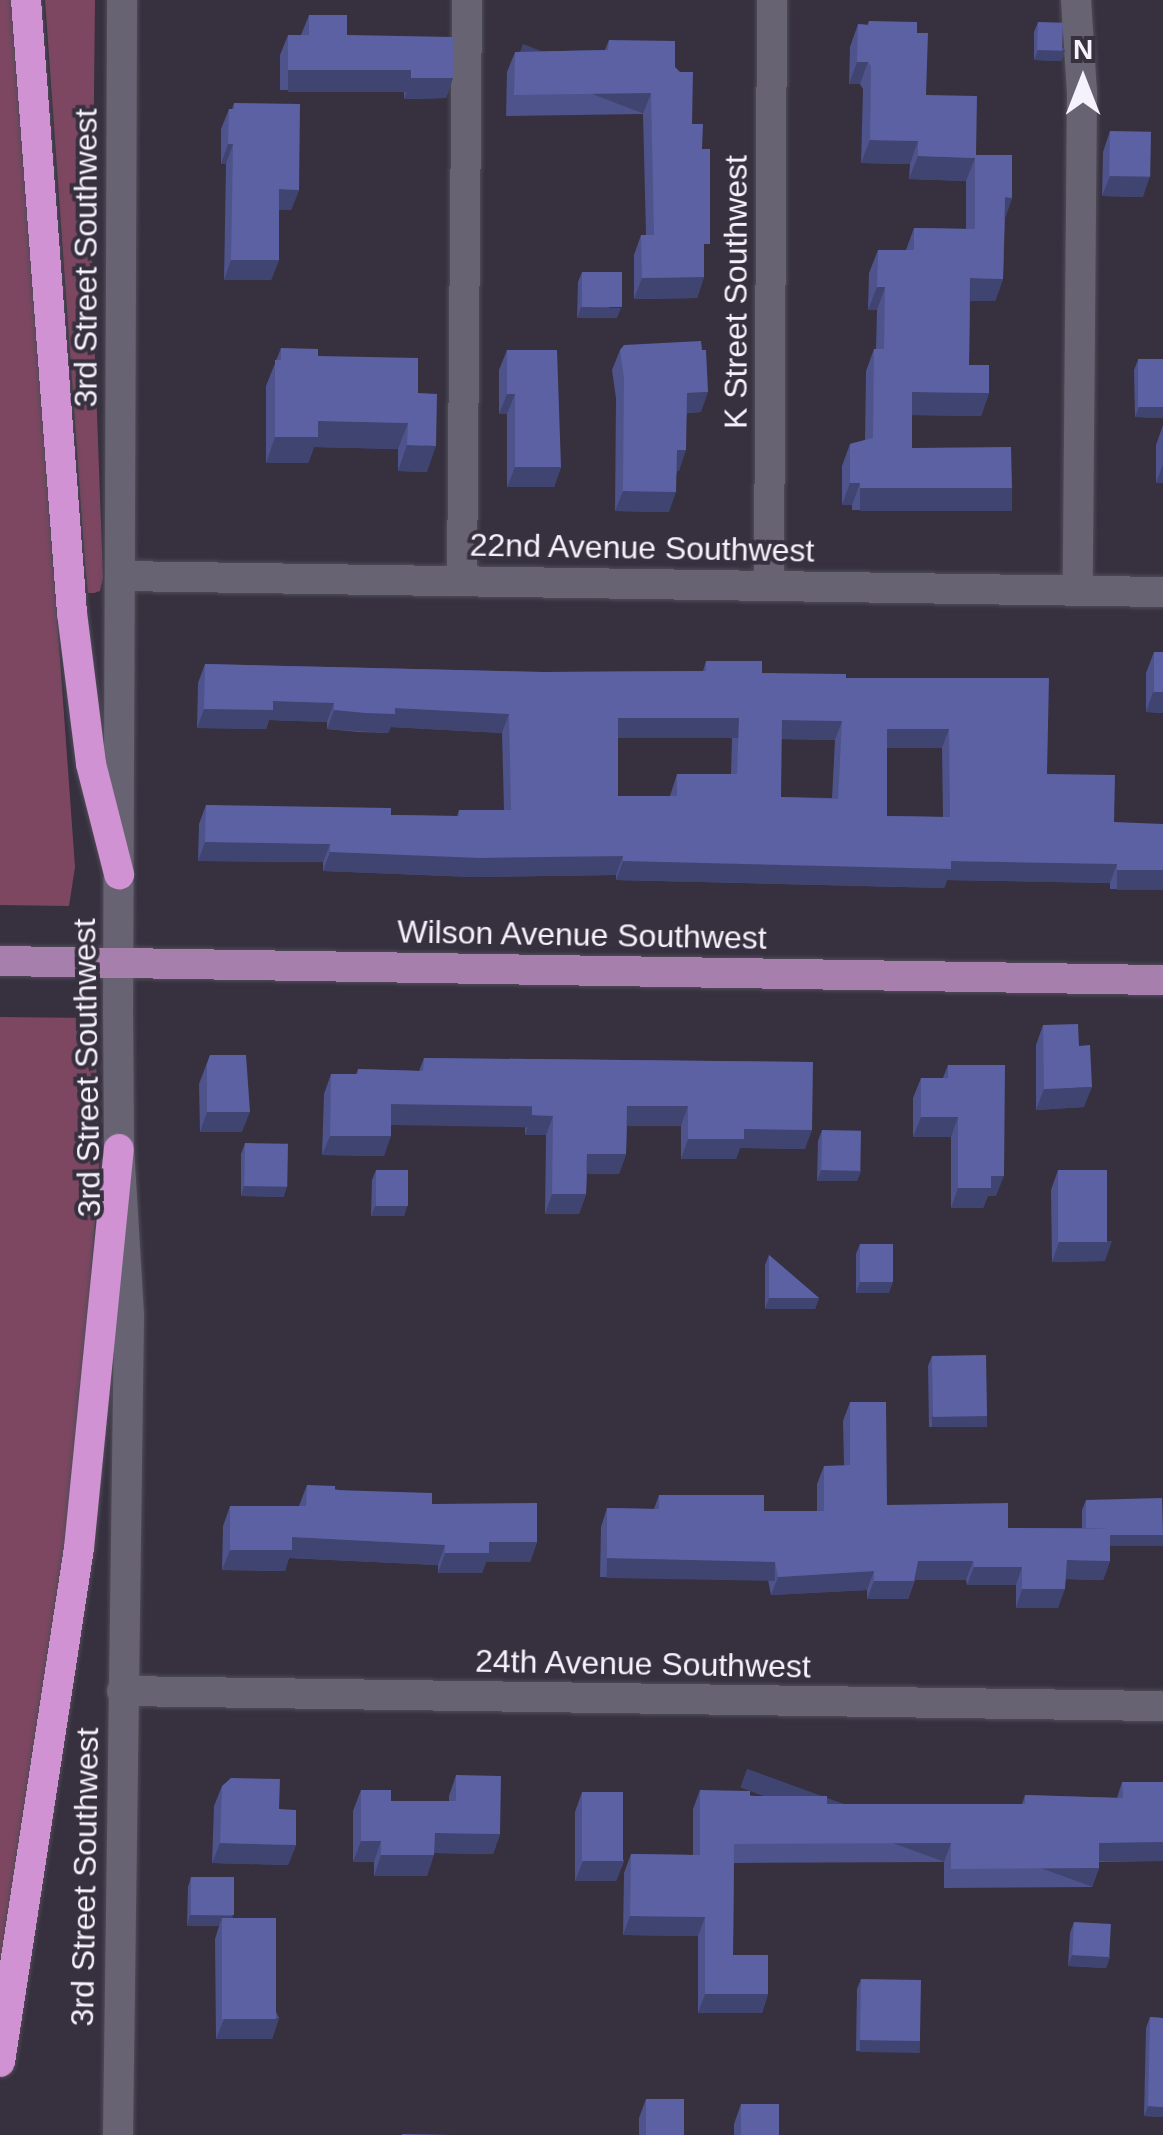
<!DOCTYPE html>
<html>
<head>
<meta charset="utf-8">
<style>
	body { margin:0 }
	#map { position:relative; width:1163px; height:2135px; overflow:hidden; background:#36303f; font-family:Helvetica,sans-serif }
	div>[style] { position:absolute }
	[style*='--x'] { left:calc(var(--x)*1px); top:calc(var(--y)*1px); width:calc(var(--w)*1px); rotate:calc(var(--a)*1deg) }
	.green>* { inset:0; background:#7d4762 }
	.roads { filter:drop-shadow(0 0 2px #514c58) drop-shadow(0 0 2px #514c58) }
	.minor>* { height:30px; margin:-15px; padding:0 15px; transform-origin:15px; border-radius:15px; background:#686373 }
	.major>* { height:30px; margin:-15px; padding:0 15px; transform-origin:15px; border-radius:15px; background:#a77fad }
	.highway>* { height:30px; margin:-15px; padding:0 15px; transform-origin:15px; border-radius:15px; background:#d192d3 }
	.wall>* { inset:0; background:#4e538b }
	.shaded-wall>* { inset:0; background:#404471; transform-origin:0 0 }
	.building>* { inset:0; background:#5b61a2; transform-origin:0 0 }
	span { translate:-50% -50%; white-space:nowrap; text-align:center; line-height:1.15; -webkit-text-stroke:8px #36303f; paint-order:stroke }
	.street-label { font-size:32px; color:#f5f2fb }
	.north { position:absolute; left:1033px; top:30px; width:100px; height:100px; -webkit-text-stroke:8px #36303f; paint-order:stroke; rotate:0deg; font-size:28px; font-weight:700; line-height:40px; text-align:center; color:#f5f2fb }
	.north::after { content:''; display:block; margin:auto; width:35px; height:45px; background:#f5f2fb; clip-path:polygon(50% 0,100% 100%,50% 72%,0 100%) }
</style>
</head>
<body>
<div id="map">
	<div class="green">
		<div style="clip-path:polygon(0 0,12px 0,22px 131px,75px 867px,69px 906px,0 905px)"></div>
		<div style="clip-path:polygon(45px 0,95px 0,92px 277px,103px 578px,100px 591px,94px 593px,88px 593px,85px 564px)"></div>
		<div style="clip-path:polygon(0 1017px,95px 1018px,99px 1168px,76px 1472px,0 1966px)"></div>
	</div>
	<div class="roads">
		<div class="minor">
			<div style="--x:1076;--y:0;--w:93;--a:86.3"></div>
			<div style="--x:1082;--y:93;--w:497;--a:90.5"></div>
			<div style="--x:120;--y:576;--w:1043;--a:0.88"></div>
			<div style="--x:462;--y:581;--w:581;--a:-89.51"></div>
			<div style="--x:769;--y:585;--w:585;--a:-89.71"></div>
			<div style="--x:122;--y:1691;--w:1041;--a:0.83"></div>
			<div style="--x:118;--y:2135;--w:820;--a:-89.23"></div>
			<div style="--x:129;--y:1315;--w:166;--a:-93.4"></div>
			<div style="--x:119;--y:1149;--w:135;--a:-90.4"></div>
			<div style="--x:118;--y:1014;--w:1014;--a:-89.77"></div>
		</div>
		<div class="major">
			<div style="--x:0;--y:961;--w:1163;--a:0.94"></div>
		</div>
		<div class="highway">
			<div style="--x:26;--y:0;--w:615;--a:85.71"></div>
			<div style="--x:72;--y:613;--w:152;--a:82.8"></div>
			<div style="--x:91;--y:764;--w:114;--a:75.7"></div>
			<div style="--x:0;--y:2062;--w:520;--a:-81.26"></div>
			<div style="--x:79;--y:1548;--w:401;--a:-84.3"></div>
		</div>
	</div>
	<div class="wall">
		<div style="clip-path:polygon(309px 15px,347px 35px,453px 78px,446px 98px,404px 99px,404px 90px,280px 90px,280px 55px,288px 35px,301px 35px)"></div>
		<div style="clip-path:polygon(869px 21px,917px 33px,926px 95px,1012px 198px,1005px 218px,1003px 279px,995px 301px,970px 301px,969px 365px,989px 393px,981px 416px,912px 415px,912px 448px,1012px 488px,1003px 510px,852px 510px,852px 505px,842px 505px,842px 466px,850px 444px,865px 440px,866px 371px,874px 349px,876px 349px,877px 310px,868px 310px,869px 273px,878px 250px,906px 250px,914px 228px,966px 229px,966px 181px,909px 179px,910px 164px,861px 163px,863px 89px,860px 84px,849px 84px,850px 47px,858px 24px,867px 25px)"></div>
		<div style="clip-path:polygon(1038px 22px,1065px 50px,1061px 61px,1034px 60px,1034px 32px)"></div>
		<div style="clip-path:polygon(609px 40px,675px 67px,692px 124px,702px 149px,704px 277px,697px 298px,634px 299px,634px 255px,641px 235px,646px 235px,643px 114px,506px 116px,507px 72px,515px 52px,605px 50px)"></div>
		<div style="clip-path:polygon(234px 103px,299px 190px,291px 210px,279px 210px,279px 260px,271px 280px,224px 280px,226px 164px,221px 164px,221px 129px,229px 109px,232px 109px)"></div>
		<div style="clip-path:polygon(1110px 131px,1143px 197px,1102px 196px,1103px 152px)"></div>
		<div style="clip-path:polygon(582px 272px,617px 318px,577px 318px,578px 282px)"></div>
		<div style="clip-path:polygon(281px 348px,318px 356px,418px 393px,427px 472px,398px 471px,398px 449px,314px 447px,308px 463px,266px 463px,266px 386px)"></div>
		<div style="clip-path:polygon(507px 350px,561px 467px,554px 487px,507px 487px,507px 414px,499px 414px,499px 370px)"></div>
		<div style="clip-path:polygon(620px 350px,701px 412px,687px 413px,679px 471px,677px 471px,669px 512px,615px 511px,616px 398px,612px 370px)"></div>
		<div style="clip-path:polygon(1163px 359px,1163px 418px,1135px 417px,1134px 370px,1138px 360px)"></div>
		<div style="clip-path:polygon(1163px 425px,1163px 483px,1156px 483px,1156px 445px)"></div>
		<div style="clip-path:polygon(1154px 652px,1163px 713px,1146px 712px,1146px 673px)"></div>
		<div style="clip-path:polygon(evenodd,706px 661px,762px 673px,846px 678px,1047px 774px,1114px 822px,1163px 889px,1110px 889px,1110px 883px,947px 880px,944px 888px,616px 880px,616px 875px,473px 877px,323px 871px,323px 862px,198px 861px,199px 824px,206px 805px,391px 815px,457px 816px,459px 810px,504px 810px,502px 733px,391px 727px,388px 733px,358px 732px,327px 729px,327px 722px,269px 720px,266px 729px,197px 728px,198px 683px,205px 664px,543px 672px,703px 671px,706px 661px,618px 737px,732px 737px,731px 774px,677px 774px,670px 796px,618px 796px,618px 737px,706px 661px,781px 739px,835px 740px,832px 798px,781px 797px,781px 739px,706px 661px,887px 748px,942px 748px,943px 817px,887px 816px,887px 748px)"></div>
		<div style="clip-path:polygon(1043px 1025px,1084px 1107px,1036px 1110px,1036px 1045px)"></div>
		<div style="clip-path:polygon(210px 1055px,242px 1132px,200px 1132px,199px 1084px)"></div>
		<div style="clip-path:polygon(424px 1058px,813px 1062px,805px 1149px,740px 1148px,736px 1159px,681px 1159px,681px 1126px,627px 1126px,626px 1154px,619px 1174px,587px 1174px,586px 1194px,579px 1214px,545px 1214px,546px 1135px,525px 1135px,525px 1125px,391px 1124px,384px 1156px,322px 1155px,324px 1094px,331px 1074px,356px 1074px,358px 1069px,419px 1071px)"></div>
		<div style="clip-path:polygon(948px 1065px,996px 1196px,988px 1196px,983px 1208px,951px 1208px,951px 1137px,913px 1137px,913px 1098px,921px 1078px,943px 1078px)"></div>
		<div style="clip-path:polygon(822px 1130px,861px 1171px,857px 1181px,817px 1181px,818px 1141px)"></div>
		<div style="clip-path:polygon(245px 1143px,284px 1197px,241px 1196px,241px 1154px)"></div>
		<div style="clip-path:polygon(376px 1170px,407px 1206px,404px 1216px,371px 1216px,372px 1180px)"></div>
		<div style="clip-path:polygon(1058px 1170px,1105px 1261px,1052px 1262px,1051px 1190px)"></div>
		<div style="clip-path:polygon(860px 1244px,889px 1293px,856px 1293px,856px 1254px)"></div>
		<div style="clip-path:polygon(769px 1255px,819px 1298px,815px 1309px,765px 1309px,765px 1265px)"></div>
		<div style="clip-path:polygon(932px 1356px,983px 1427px,929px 1427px,928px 1366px)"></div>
		<div style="clip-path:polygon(850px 1402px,887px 1505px,1008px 1528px,1082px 1528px,1082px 1510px,1086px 1500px,1163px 1535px,1159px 1545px,1110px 1545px,1110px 1561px,1103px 1580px,1066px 1579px,1058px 1608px,1016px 1608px,1016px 1585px,967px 1585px,966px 1580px,915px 1580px,908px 1599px,867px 1599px,867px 1590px,771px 1595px,768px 1580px,600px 1577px,601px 1527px,607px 1508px,654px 1509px,659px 1495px,764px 1511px,817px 1511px,817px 1484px,824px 1466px,844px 1466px,843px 1421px)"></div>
		<div style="clip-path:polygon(307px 1485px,432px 1504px,537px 1542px,530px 1562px,486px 1562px,482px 1573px,438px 1573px,438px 1565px,289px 1558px,285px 1571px,222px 1570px,223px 1526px,230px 1506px,299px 1506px)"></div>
		<div style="clip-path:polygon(456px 1775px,500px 1834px,493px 1854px,434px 1853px,427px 1876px,374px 1876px,374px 1862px,353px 1862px,353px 1811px,361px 1790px,391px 1801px,449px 1801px,449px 1796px)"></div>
		<div style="clip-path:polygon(1122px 1782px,1163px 1861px,1099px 1862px,1099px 1868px,1092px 1887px,944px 1888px,944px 1862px,734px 1863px,733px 1955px,768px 1994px,762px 2013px,698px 2013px,698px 1936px,623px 1935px,624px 1873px,631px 1854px,693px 1855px,693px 1809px,700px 1790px,827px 1804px,1022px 1804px,1025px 1795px,1117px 1798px)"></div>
		<div style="clip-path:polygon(222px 1786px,279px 1809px,296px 1845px,288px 1865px,212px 1863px,214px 1806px)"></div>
		<div style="clip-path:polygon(582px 1792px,624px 1861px,616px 1881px,575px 1881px,575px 1812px)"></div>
		<div style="clip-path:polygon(191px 1877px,233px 1916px,232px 1918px,279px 2018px,272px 2039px,216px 2039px,215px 1939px,219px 1926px,187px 1926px,188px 1887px)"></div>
		<div style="clip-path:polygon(1074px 1922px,1110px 1957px,1106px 1968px,1068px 1966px,1070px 1933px)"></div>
		<div style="clip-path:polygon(861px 1979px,920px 2041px,916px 2052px,856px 2051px,857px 1989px)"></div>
		<div style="clip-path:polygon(1150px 2017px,1163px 2018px,1163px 2117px,1144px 2116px,1146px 2028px)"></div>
		<div style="clip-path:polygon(646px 2099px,684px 2135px,639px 2135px,639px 2118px)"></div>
		<div style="clip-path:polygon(741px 2104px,779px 2135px,734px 2135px,734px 2124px)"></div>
	</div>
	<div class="shaded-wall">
		<div style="clip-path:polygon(1038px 50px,1065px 50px,1061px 61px,1034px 60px)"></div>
		<div style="clip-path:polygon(857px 62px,868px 62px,860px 84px,849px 84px)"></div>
		<div style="left:288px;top:70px;width:123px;height:22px"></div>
		<div style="clip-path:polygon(411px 78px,453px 78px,446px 98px,404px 99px)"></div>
		<div style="left:651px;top:93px;width:22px;height:137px;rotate:111deg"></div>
		<div style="clip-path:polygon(870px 140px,918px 141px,910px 164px,861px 163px)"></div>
		<div style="clip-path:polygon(228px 144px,233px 144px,226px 164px,221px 164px)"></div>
		<div style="clip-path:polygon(918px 156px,975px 158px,966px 181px,909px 179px)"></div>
		<div style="clip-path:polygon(1110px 176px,1150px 176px,1143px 197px,1102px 196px)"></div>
		<div style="clip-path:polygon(279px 189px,299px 190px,291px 210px,272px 210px)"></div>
		<div style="clip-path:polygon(1005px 197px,1012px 198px,1004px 220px)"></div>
		<div style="clip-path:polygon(231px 260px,279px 260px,271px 280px,224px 280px)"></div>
		<div style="clip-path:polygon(704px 277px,697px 298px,634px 299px,642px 278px)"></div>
		<div style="clip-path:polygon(970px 278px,1003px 279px,995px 301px,961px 301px)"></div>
		<div style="clip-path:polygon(877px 287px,885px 287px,877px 310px,868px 310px)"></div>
		<div style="clip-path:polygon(581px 307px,621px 308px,617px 318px,577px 318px)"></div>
		<div style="clip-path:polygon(708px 392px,701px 412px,680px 413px,687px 393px)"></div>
		<div style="clip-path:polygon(912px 392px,989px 393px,981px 416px,904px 415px)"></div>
		<div style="clip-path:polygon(507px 394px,515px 394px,507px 414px,499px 414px)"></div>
		<div style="clip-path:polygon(1139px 407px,1163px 407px,1163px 418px,1135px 417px)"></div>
		<div style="clip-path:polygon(318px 421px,408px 423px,398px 449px,314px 447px,308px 463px,266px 463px,275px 437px)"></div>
		<div style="clip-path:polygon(407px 445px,436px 446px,427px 472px,398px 471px)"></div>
		<div style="clip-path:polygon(677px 450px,686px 450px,679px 471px,670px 471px)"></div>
		<div style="clip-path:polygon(1163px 464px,1163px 483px,1156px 483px)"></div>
		<div style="clip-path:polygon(515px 467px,561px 467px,554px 487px,507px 487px)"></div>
		<div style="clip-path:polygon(850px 483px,860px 483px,852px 505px,842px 505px)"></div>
		<div style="left:860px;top:488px;width:152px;height:23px"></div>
		<div style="clip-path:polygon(623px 491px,676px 492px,669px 512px,615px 511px)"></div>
		<div style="clip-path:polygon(1153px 692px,1163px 692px,1163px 713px,1146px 712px)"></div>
		<div style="clip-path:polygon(273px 701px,334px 703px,327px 722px,269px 720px,266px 729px,197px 728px,204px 709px)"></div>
		<div style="clip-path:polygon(395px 708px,509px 714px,502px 733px,391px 727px,388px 733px,327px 729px,334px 710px)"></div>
		<div style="left:618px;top:718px;width:121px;height:20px"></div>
		<div style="clip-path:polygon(782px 720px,842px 721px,835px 740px,775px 739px)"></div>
		<div style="clip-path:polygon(887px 729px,949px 729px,942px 748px,880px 748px)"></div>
		<div style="clip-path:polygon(205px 842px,330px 844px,323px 862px,198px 861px)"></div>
		<div style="clip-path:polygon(330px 852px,623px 856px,616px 875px,473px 877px,323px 871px)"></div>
		<div style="clip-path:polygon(623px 861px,951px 861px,1117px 864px,1110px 883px,947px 880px,944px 888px,616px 880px)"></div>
		<div style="left:1117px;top:870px;width:46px;height:20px"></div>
		<div style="clip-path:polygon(1092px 1087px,1084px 1107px,1036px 1110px,1044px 1089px)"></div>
		<div style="left:391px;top:1104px;width:141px;height:21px;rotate:1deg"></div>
		<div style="clip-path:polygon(627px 1106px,688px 1106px,681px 1126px,620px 1126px)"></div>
		<div style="clip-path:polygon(207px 1112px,250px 1112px,242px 1132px,200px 1132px)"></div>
		<div style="clip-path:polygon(532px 1115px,553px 1116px,546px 1135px,525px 1135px)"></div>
		<div style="clip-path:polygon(921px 1117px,958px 1117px,951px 1137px,913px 1137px)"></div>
		<div style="clip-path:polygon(744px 1129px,812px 1130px,805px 1149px,740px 1148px,736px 1159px,681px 1159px,688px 1139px)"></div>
		<div style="clip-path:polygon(330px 1136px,391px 1136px,384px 1156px,322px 1155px)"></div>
		<div style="clip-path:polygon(587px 1154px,626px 1154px,619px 1174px,580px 1174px)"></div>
		<div style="clip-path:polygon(821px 1170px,861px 1171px,857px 1181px,817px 1181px)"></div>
		<div style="clip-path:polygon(991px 1176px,1004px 1176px,996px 1196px,988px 1196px,983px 1208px,951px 1208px,958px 1188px)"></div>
		<div style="clip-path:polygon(244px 1186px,287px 1186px,284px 1197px,241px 1196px)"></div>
		<div style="clip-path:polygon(552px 1194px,586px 1194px,579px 1214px,545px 1214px)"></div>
		<div style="clip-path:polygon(375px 1206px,407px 1206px,404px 1216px,371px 1216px)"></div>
		<div style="clip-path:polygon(1112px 1241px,1105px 1261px,1052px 1262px,1059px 1242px)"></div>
		<div style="clip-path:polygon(860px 1282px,893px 1282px,889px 1293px,856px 1293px)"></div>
		<div style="clip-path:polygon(769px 1298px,819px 1298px,815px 1309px,765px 1309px)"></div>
		<div style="left:932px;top:1416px;width:55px;height:11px"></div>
		<div style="left:1087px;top:1535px;width:76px;height:11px"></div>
		<div style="clip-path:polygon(292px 1537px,445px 1545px,438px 1565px,289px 1558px,285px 1571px,222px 1570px,230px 1550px)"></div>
		<div style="clip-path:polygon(489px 1542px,537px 1542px,530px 1562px,486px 1562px,482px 1573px,438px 1573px,445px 1553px)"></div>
		<div style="left:607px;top:1558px;width:168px;height:20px;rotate:1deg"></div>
		<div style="clip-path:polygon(1067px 1560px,1110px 1561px,1103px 1580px,1060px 1579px)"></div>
		<div style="clip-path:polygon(918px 1561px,973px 1561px,966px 1580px,912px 1580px)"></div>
		<div style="clip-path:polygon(974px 1567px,1022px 1567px,1016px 1585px,967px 1585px)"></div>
		<div style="clip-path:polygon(874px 1571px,867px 1590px,771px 1595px,778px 1577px)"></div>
		<div style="clip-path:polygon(874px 1581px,914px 1581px,908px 1599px,867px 1599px)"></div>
		<div style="clip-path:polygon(1022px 1589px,1065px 1589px,1058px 1608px,1016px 1608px)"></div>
		<div style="clip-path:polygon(435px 1833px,500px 1834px,493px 1854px,428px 1853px)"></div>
		<div style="clip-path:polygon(361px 1841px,381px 1841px,374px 1862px,353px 1862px)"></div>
		<div style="left:1163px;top:1842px;width:19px;height:64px;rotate:90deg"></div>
		<div style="clip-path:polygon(220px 1843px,296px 1845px,288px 1865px,212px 1863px)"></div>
		<div style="left:951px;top:1843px;width:20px;height:217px;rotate:110deg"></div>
		<div style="clip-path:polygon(381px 1855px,434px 1855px,427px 1876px,374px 1876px)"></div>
		<div style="clip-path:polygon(583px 1861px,624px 1861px,616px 1881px,575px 1881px)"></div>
		<div style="left:1099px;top:1868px;width:20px;height:148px;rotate:110deg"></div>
		<div style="clip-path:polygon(190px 1915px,233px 1916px,229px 1927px,222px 1918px,219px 1926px,187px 1926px)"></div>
		<div style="clip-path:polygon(630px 1916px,705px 1917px,698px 1936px,623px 1935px)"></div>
		<div style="clip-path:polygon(1072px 1955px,1110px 1957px,1106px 1968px,1068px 1966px)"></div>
		<div style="clip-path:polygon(705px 1994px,768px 1994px,762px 2013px,698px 2013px)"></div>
		<div style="clip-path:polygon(279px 2018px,272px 2039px,216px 2039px,224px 2019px)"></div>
		<div style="left:860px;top:2040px;width:60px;height:12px;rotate:1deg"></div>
		<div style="clip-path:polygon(1148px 2106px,1163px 2107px,1163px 2117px,1144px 2116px)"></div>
	</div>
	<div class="building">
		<div style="clip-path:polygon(309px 15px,347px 15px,347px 35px,453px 37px,453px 78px,411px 78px,411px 70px,288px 70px,288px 35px,309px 35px)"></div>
		<div style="clip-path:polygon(869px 21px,917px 22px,917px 33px,928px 33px,926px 95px,977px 96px,976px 155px,1012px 155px,1012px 198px,1005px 197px,1003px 279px,970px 278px,969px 365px,989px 365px,989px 393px,912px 392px,912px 448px,1011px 447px,1012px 488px,860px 488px,860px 483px,850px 483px,850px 444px,873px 438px,874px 349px,884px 349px,885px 287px,877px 287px,878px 250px,914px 250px,914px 228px,975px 229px,975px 158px,918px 156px,918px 141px,870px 140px,871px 66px,868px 62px,857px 62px,858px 24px,869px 25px)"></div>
		<div style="left:1038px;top:22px;width:25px;height:28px;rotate:2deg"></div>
		<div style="clip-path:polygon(609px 40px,675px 41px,675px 67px,680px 72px,693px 72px,692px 124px,703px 124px,702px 149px,710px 149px,710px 244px,704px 244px,704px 277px,642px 278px,641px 235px,654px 235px,651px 93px,514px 95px,515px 52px,608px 50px)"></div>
		<div style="clip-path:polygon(234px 103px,300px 104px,299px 190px,279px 189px,279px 260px,231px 260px,233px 144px,228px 144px,229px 109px,234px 109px)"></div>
		<div style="left:1110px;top:131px;width:41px;height:45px;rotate:1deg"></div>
		<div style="left:582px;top:272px;width:40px;height:35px"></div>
		<div style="clip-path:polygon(701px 341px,702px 350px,706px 350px,708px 392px,687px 393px,686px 450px,677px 450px,676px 492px,623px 491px,624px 378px,620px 350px,624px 345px)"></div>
		<div style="clip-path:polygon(281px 348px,318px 349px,318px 356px,418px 358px,418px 393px,437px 394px,436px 446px,407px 445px,408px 423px,318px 421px,318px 437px,275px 437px,275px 360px,281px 360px)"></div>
		<div style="clip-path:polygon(507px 350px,557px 350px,561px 467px,515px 467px,515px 394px,507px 394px)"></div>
		<div style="left:1163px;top:359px;width:48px;height:25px;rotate:90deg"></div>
		<div style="left:1154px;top:652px;width:9px;height:40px"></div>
		<div style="clip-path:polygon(evenodd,706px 661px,762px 661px,762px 673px,846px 674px,846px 678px,1049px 678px,1047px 774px,1115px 775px,1114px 822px,1163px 824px,1163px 870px,1117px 870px,1117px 864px,951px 861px,951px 869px,623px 861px,623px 856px,480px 858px,330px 852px,330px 844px,205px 842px,206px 805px,391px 808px,391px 815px,459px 816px,459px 810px,511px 810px,509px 714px,395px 708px,395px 714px,365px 713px,334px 710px,334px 703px,273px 701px,273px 710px,204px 709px,205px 664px,543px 672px,706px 671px,706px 661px,618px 718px,739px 718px,737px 774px,677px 774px,677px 796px,618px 796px,618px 718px,706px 661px,782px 720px,842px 721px,838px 799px,781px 797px,782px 720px,706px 661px,887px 729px,949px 729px,950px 817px,887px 816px,887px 729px)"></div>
		<div style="clip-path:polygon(1078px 1024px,1079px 1046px,1090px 1045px,1092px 1087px,1044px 1089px,1043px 1025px)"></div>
		<div style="clip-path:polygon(210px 1055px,246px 1055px,250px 1112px,207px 1112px,207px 1064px)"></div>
		<div style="clip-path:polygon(424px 1058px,813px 1062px,812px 1130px,744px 1129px,744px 1139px,688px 1139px,688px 1106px,627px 1106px,626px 1154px,587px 1154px,586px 1194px,552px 1194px,553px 1116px,532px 1115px,532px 1106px,391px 1104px,391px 1136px,330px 1136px,331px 1074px,358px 1074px,358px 1069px,423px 1071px)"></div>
		<div style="clip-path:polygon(948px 1065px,1005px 1065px,1004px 1176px,991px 1176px,991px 1188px,958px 1188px,958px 1117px,921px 1117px,921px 1078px,948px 1078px)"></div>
		<div style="left:822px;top:1130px;width:39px;height:40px;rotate:1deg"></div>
		<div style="left:245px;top:1143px;width:43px;height:43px;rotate:1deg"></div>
		<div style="left:376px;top:1170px;width:32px;height:36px"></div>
		<div style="left:1058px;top:1170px;width:49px;height:72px"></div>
		<div style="left:860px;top:1244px;width:33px;height:38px"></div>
		<div style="clip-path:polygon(769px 1255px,819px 1298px,769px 1298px)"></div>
		<div style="left:986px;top:1355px;width:61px;height:54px;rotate:89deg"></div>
		<div style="clip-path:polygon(850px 1402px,886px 1402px,887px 1505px,1008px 1503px,1008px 1528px,1110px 1529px,1110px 1561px,1067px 1560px,1065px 1589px,1022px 1589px,1022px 1567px,974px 1567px,973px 1561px,918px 1561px,914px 1581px,874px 1581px,874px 1571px,778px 1577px,775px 1562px,607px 1558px,607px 1508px,659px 1509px,659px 1495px,764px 1495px,764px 1511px,824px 1511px,824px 1466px,850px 1465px)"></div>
		<div style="clip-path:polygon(307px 1485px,335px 1486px,335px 1490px,432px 1493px,432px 1504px,537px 1503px,537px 1542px,489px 1542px,489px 1553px,445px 1553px,445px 1545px,292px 1537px,292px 1550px,230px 1550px,230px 1506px,306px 1506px)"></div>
		<div style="clip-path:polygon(1162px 1498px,1163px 1535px,1110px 1535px,1110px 1529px,1086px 1528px,1086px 1500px)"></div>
		<div style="clip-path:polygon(456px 1775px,501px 1776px,500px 1834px,435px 1833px,434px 1855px,381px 1855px,381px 1841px,361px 1841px,361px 1790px,391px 1790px,391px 1801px,456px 1801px)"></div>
		<div style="clip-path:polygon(231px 1778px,280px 1779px,279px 1809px,296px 1810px,296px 1845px,220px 1843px,222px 1786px)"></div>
		<div style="clip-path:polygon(1122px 1782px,1163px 1782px,1163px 1842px,1099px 1843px,1099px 1868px,951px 1869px,951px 1843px,734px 1844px,733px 1955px,768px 1955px,768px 1994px,705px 1994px,705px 1917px,630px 1916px,631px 1854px,700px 1855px,700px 1790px,750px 1791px,750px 1796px,827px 1796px,827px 1804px,1025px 1804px,1025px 1795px,1123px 1798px)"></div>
		<div style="left:582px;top:1792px;width:41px;height:69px"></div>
		<div style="left:191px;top:1877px;width:43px;height:38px"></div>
		<div style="left:222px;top:1918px;width:54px;height:101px"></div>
		<div style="left:1074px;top:1922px;width:37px;height:33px;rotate:3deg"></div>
		<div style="left:861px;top:1979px;width:60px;height:61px;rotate:1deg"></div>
		<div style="clip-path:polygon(1150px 2017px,1163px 2018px,1163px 2107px,1148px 2106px)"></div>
		<div style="left:646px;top:2099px;width:38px;height:36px"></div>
		<div style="left:741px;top:2104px;width:38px;height:31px"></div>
		<div style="clip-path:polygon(402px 2134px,452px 2135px,402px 2135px)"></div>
	</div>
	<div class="street-label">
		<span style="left:86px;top:258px;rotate:-90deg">3rd Street Southwest</span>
		<span style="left:736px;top:292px;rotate:-90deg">K Street Southwest</span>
		<span style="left:642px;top:548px;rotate:1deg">22nd Avenue Southwest</span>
		<span style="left:582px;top:935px;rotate:1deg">Wilson Avenue Southwest</span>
		<span style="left:87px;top:1068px;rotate:-91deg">3rd Street Southwest</span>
		<span style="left:643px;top:1664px;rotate:1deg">24th Avenue Southwest</span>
		<span style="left:85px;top:1877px;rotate:-89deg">3rd Street Southwest</span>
	</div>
	<div class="north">N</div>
</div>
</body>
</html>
